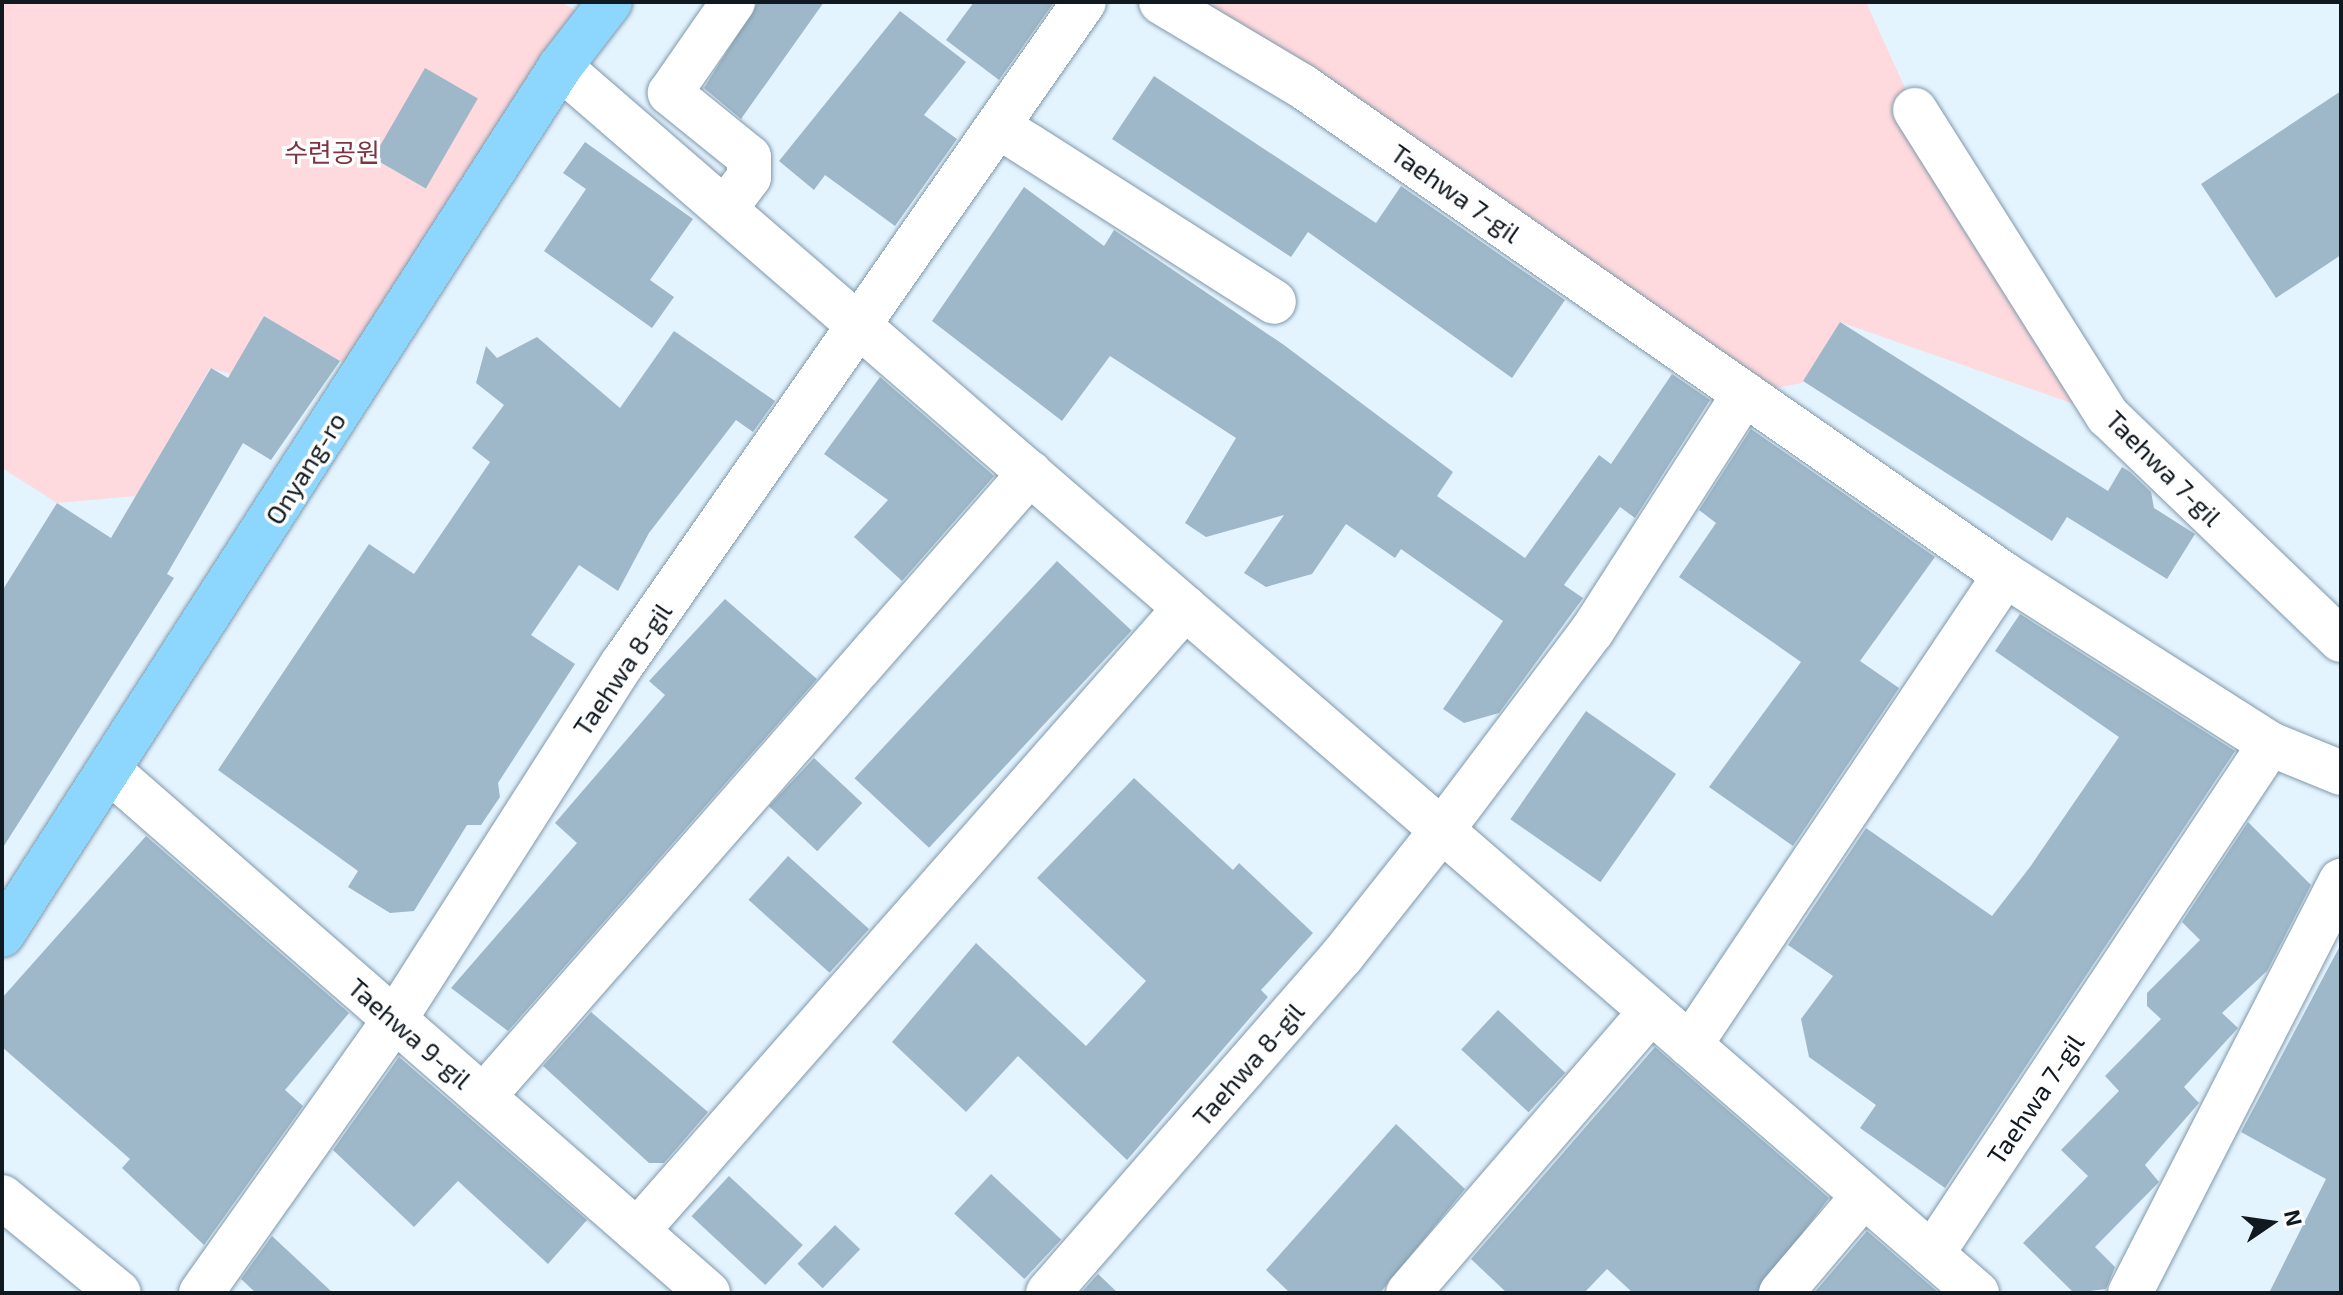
<!DOCTYPE html>
<html>
<head>
<meta charset="utf-8">
<style>
	body { margin:0 }
	#map { position:relative; width:2343px; height:1295px; overflow:hidden; background:#e4f4ff; font-family:"Exo 2","Noto Sans KR",sans-serif }
	div>[style] { position:absolute }
	[style*='--x'] { left:calc(var(--x)*1px); top:calc(var(--y)*1px); width:calc(var(--w)*1px); rotate:calc(var(--a)*1deg) }
	.green>* { inset:0; background:#fed9dd }
	.building>* { inset:0; background:#9eb8c9; transform-origin:0 0 }
	.roads { filter:drop-shadow(0 0 2px #8099aa) drop-shadow(0 0 2px #8099aa) }
	.minor>* { height:44px; margin:-22px; padding:0 22px; transform-origin:22px; border-radius:22px; background:#fff }
	.major>* { height:44px; margin:-22px; padding:0 22px; transform-origin:22px; border-radius:22px; background:#8dd6fe }
	span { translate:-50% -50%; white-space:nowrap; text-align:center; line-height:1.15; -webkit-text-stroke:7px #fefefe; paint-order:stroke }
	.park-label { font-size:26px; color:#7d3543 }
	.street-label { font-size:26px; color:#10191f }
	.frame { position:absolute; inset:0; border:4px solid #10191f; pointer-events:none }
	.north { position:absolute; left:2231px; top:1183px; width:80px; height:80px; -webkit-text-stroke:6px #fefefe; paint-order:stroke; rotate:77deg; font-size:22px; font-weight:700; line-height:32px; text-align:center; color:#10191f }
	.north::after { content:''; display:block; margin:auto; width:28px; height:36px; background:#10191f; clip-path:polygon(50% 0,100% 100%,50% 72%,0 100%) }
</style>
</head>
<body>
<div id="map">
	<div class="green">
		<div style="clip-path:polygon(2px 2px,561px 2px,595px 22px,364px 375px,264px 316px,231px 374px,210px 368px,136px 496px,57px 503px,2px 468px)"></div>
		<div style="clip-path:polygon(1220px 2px,1866px 2px,1915px 110px,2108px 416px,1840px 322px,1802px 383px,1744px 394px,1186px 17px)"></div>
	</div>
	<div class="building">
		<div style="clip-path:polygon(758px 2px,824px 2px,741px 119px,704px 88px)"></div>
		<div style="clip-path:polygon(974px 2px,1054px 2px,999px 80px,946px 40px)"></div>
		<div style="clip-path:polygon(900px 11px,966px 62px,924px 115px,957px 139px,895px 226px,825px 175px,814px 190px,779px 161px)"></div>
		<div style="left:425px;top:68px;width:61px;height:104px;rotate:30deg"></div>
		<div style="clip-path:polygon(1154px 76px,1376px 223px,1401px 186px,1565px 300px,1512px 378px,1308px 232px,1291px 257px,1112px 139px)"></div>
		<div style="clip-path:polygon(2341px 91px,2341px 255px,2276px 298px,2201px 184px)"></div>
		<div style="clip-path:polygon(585px 142px,693px 219px,650px 280px,674px 297px,652px 328px,544px 251px,586px 189px,563px 173px)"></div>
		<div style="clip-path:polygon(1024px 187px,1104px 246px,1114px 230px,1284px 345px,1453px 472px,1437px 496px,1525px 558px,1599px 455px,1611px 464px,1672px 374px,1710px 400px,1635px 518px,1620px 507px,1564px 585px,1583px 598px,1499px 713px,1464px 723px,1443px 709px,1503px 621px,1401px 549px,1395px 558px,1346px 524px,1312px 574px,1266px 587px,1244px 573px,1284px 515px,1206px 537px,1185px 523px,1236px 438px,1110px 356px,1062px 421px,932px 321px)"></div>
		<div style="clip-path:polygon(264px 316px,340px 361px,271px 460px,243px 443px,167px 574px,174px 578px,2px 849px,2px 591px,57px 503px,111px 538px,211px 368px,228px 378px)"></div>
		<div style="clip-path:polygon(1840px 322px,2108px 491px,2122px 467px,2130px 472px,2151px 492px,2154px 508px,2195px 534px,2167px 579px,2067px 517px,2052px 541px,1803px 381px)"></div>
		<div style="clip-path:polygon(674px 331px,775px 401px,753px 432px,736px 420px,649px 533px,618px 591px,579px 565px,531px 635px,575px 664px,498px 783px,500px 797px,481px 825px,467px 825px,414px 911px,390px 913px,348px 887px,358px 871px,218px 770px,369px 544px,414px 574px,490px 462px,472px 448px,504px 405px,476px 383px,486px 346px,497px 358px,537px 337px,620px 408px)"></div>
		<div style="clip-path:polygon(880px 377px,994px 476px,902px 581px,854px 537px,888px 500px,824px 454px)"></div>
		<div style="clip-path:polygon(1751px 429px,1935px 557px,1860px 661px,1899px 688px,1793px 846px,1709px 787px,1801px 662px,1679px 577px,1716px 523px,1699px 510px)"></div>
		<div style="left:1057px;top:561px;width:102px;height:297px;rotate:43deg"></div>
		<div style="clip-path:polygon(725px 599px,817px 679px,508px 1031px,451px 988px,577px 843px,555px 823px,665px 695px,649px 681px)"></div>
		<div style="clip-path:polygon(2020px 614px,2235px 751px,1945px 1188px,1860px 1128px,1876px 1105px,1809px 1057px,1801px 1019px,1833px 976px,1788px 945px,1866px 828px,1992px 916px,2030px 867px,2119px 737px,1995px 651px)"></div>
		<div style="left:1586px;top:711px;width:110px;height:132px;rotate:35deg"></div>
		<div style="left:814px;top:758px;width:66px;height:66px;rotate:43deg"></div>
		<div style="clip-path:polygon(1134px 778px,1233px 870px,1239px 863px,1313px 933px,1261px 990px,1268px 997px,1127px 1160px,1018px 1056px,966px 1112px,892px 1042px,976px 943px,1086px 1046px,1146px 981px,1037px 878px)"></div>
		<div style="clip-path:polygon(2248px 822px,2311px 885px,2267px 971px,2222px 1013px,2238px 1028px,2184px 1087px,2199px 1103px,2145px 1165px,2159px 1182px,2095px 1247px,2115px 1267px,2106px 1289px,2074px 1293px,2023px 1243px,2088px 1176px,2061px 1150px,2119px 1091px,2105px 1076px,2161px 1019px,2147px 1006px,2147px 993px,2200px 940px,2182px 922px)"></div>
		<div style="clip-path:polygon(146px 836px,349px 1013px,285px 1090px,303px 1106px,204px 1245px,122px 1168px,130px 1159px,2px 1047px,2px 998px)"></div>
		<div style="left:788px;top:856px;width:109px;height:59px;rotate:42deg"></div>
		<div style="clip-path:polygon(2341px 944px,2341px 1293px,2269px 1293px,2326px 1179px,2241px 1132px)"></div>
		<div style="left:1498px;top:1010px;width:92px;height:54px;rotate:43deg"></div>
		<div style="clip-path:polygon(591px 1012px,708px 1112px,664px 1163px,649px 1163px,543px 1066px)"></div>
		<div style="clip-path:polygon(1655px 1047px,1829px 1198px,1757px 1293px,1633px 1293px,1607px 1269px,1584px 1293px,1507px 1293px,1471px 1259px)"></div>
		<div style="clip-path:polygon(399px 1057px,587px 1220px,548px 1264px,458px 1181px,414px 1227px,333px 1150px)"></div>
		<div style="clip-path:polygon(1396px 1124px,1465px 1189px,1380px 1293px,1290px 1293px,1266px 1270px)"></div>
		<div style="left:991px;top:1174px;width:96px;height:54px;rotate:43deg"></div>
		<div style="left:729px;top:1176px;width:101px;height:55px;rotate:43deg"></div>
		<div style="left:835px;top:1225px;width:35px;height:54px;rotate:44deg"></div>
		<div style="clip-path:polygon(1867px 1231px,1939px 1293px,1814px 1293px)"></div>
		<div style="clip-path:polygon(272px 1236px,333px 1293px,256px 1293px,241px 1279px)"></div>
		<div style="clip-path:polygon(1098px 1274px,1118px 1293px,1081px 1293px)"></div>
	</div>
	<div class="roads">
		<div class="minor">
			<div style="--x:1161;--y:2;--w:164;--a:30.8"></div>
			<div style="--x:1302;--y:86;--w:856;--a:34.82"></div>
			<div style="--x:2005;--y:575;--w:314;--a:32.5"></div>
			<div style="--x:2270;--y:744;--w:77;--a:22.2"></div>
			<div style="--x:560;--y:67;--w:1874;--a:40.87"></div>
			<div style="--x:1915;--y:110;--w:362;--a:57.8"></div>
			<div style="--x:2108;--y:416;--w:323;--a:43.9"></div>
			<div style="--x:998;--y:126;--w:327;--a:32.5"></div>
			<div style="--x:725;--y:209;--w:40;--a:-53"></div>
			<div style="--x:749;--y:177;--w:20;--a:-90"></div>
			<div style="--x:749;--y:157;--w:102;--a:-141"></div>
			<div style="--x:670;--y:93;--w:111;--a:-55.3"></div>
			<div style="--x:112;--y:773;--w:791;--a:41.1"></div>
			<div style="--x:1690;--y:1045;--w:566;--a:-56.17"></div>
			<div style="--x:483;--y:1097;--w:830;--a:-48.76"></div>
			<div style="--x:2;--y:1197;--w:151;--a:39.4"></div>
			<div style="--x:637;--y:1231;--w:830;--a:-48.66"></div>
			<div style="--x:1932;--y:1254;--w:612;--a:-56.47"></div>
			<div style="--x:201;--y:1293;--w:336;--a:-54.7"></div>
			<div style="--x:395;--y:1019;--w:423;--a:-57.4"></div>
			<div style="--x:623;--y:663;--w:806;--a:-55.11"></div>
			<div style="--x:1048;--y:1293;--w:447;--a:-48.9"></div>
			<div style="--x:1342;--y:956;--w:161;--a:-51.6"></div>
			<div style="--x:1442;--y:830;--w:249;--a:-53"></div>
			<div style="--x:1592;--y:631;--w:282;--a:-57.3"></div>
			<div style="--x:1408;--y:1293;--w:372;--a:-49.2"></div>
			<div style="--x:1781;--y:1293;--w:128;--a:-49.7"></div>
			<div style="--x:2130;--y:1293;--w:463;--a:-62.9"></div>
		</div>
		<div class="major">
			<div style="--x:2;--y:935;--w:1032;--a:-57.26"></div>
			<div style="--x:560;--y:67;--w:82;--a:-52.4"></div>
		</div>
	</div>
	<div class="park-label">
		<span style="left:332px;top:152px">수련공원</span>
	</div>
	<div class="street-label">
		<span style="left:1456px;top:193px;rotate:35deg">Taehwa 7-gil</span>
		<span style="left:305px;top:468px;rotate:-58deg">Onyang-ro</span>
		<span style="left:2164px;top:468px;rotate:45deg">Taehwa 7-gil</span>
		<span style="left:622px;top:669px;rotate:-56deg">Taehwa 8-gil</span>
		<span style="left:410px;top:1033px;rotate:41deg">Taehwa 9-gil</span>
		<span style="left:1248px;top:1064px;rotate:-49deg">Taehwa 8-gil</span>
		<span style="left:2035px;top:1099px;rotate:-56deg">Taehwa 7-gil</span>
	</div>
	<div class="frame"></div>
	<div class="north">N</div>
</div>
</body>
</html>
